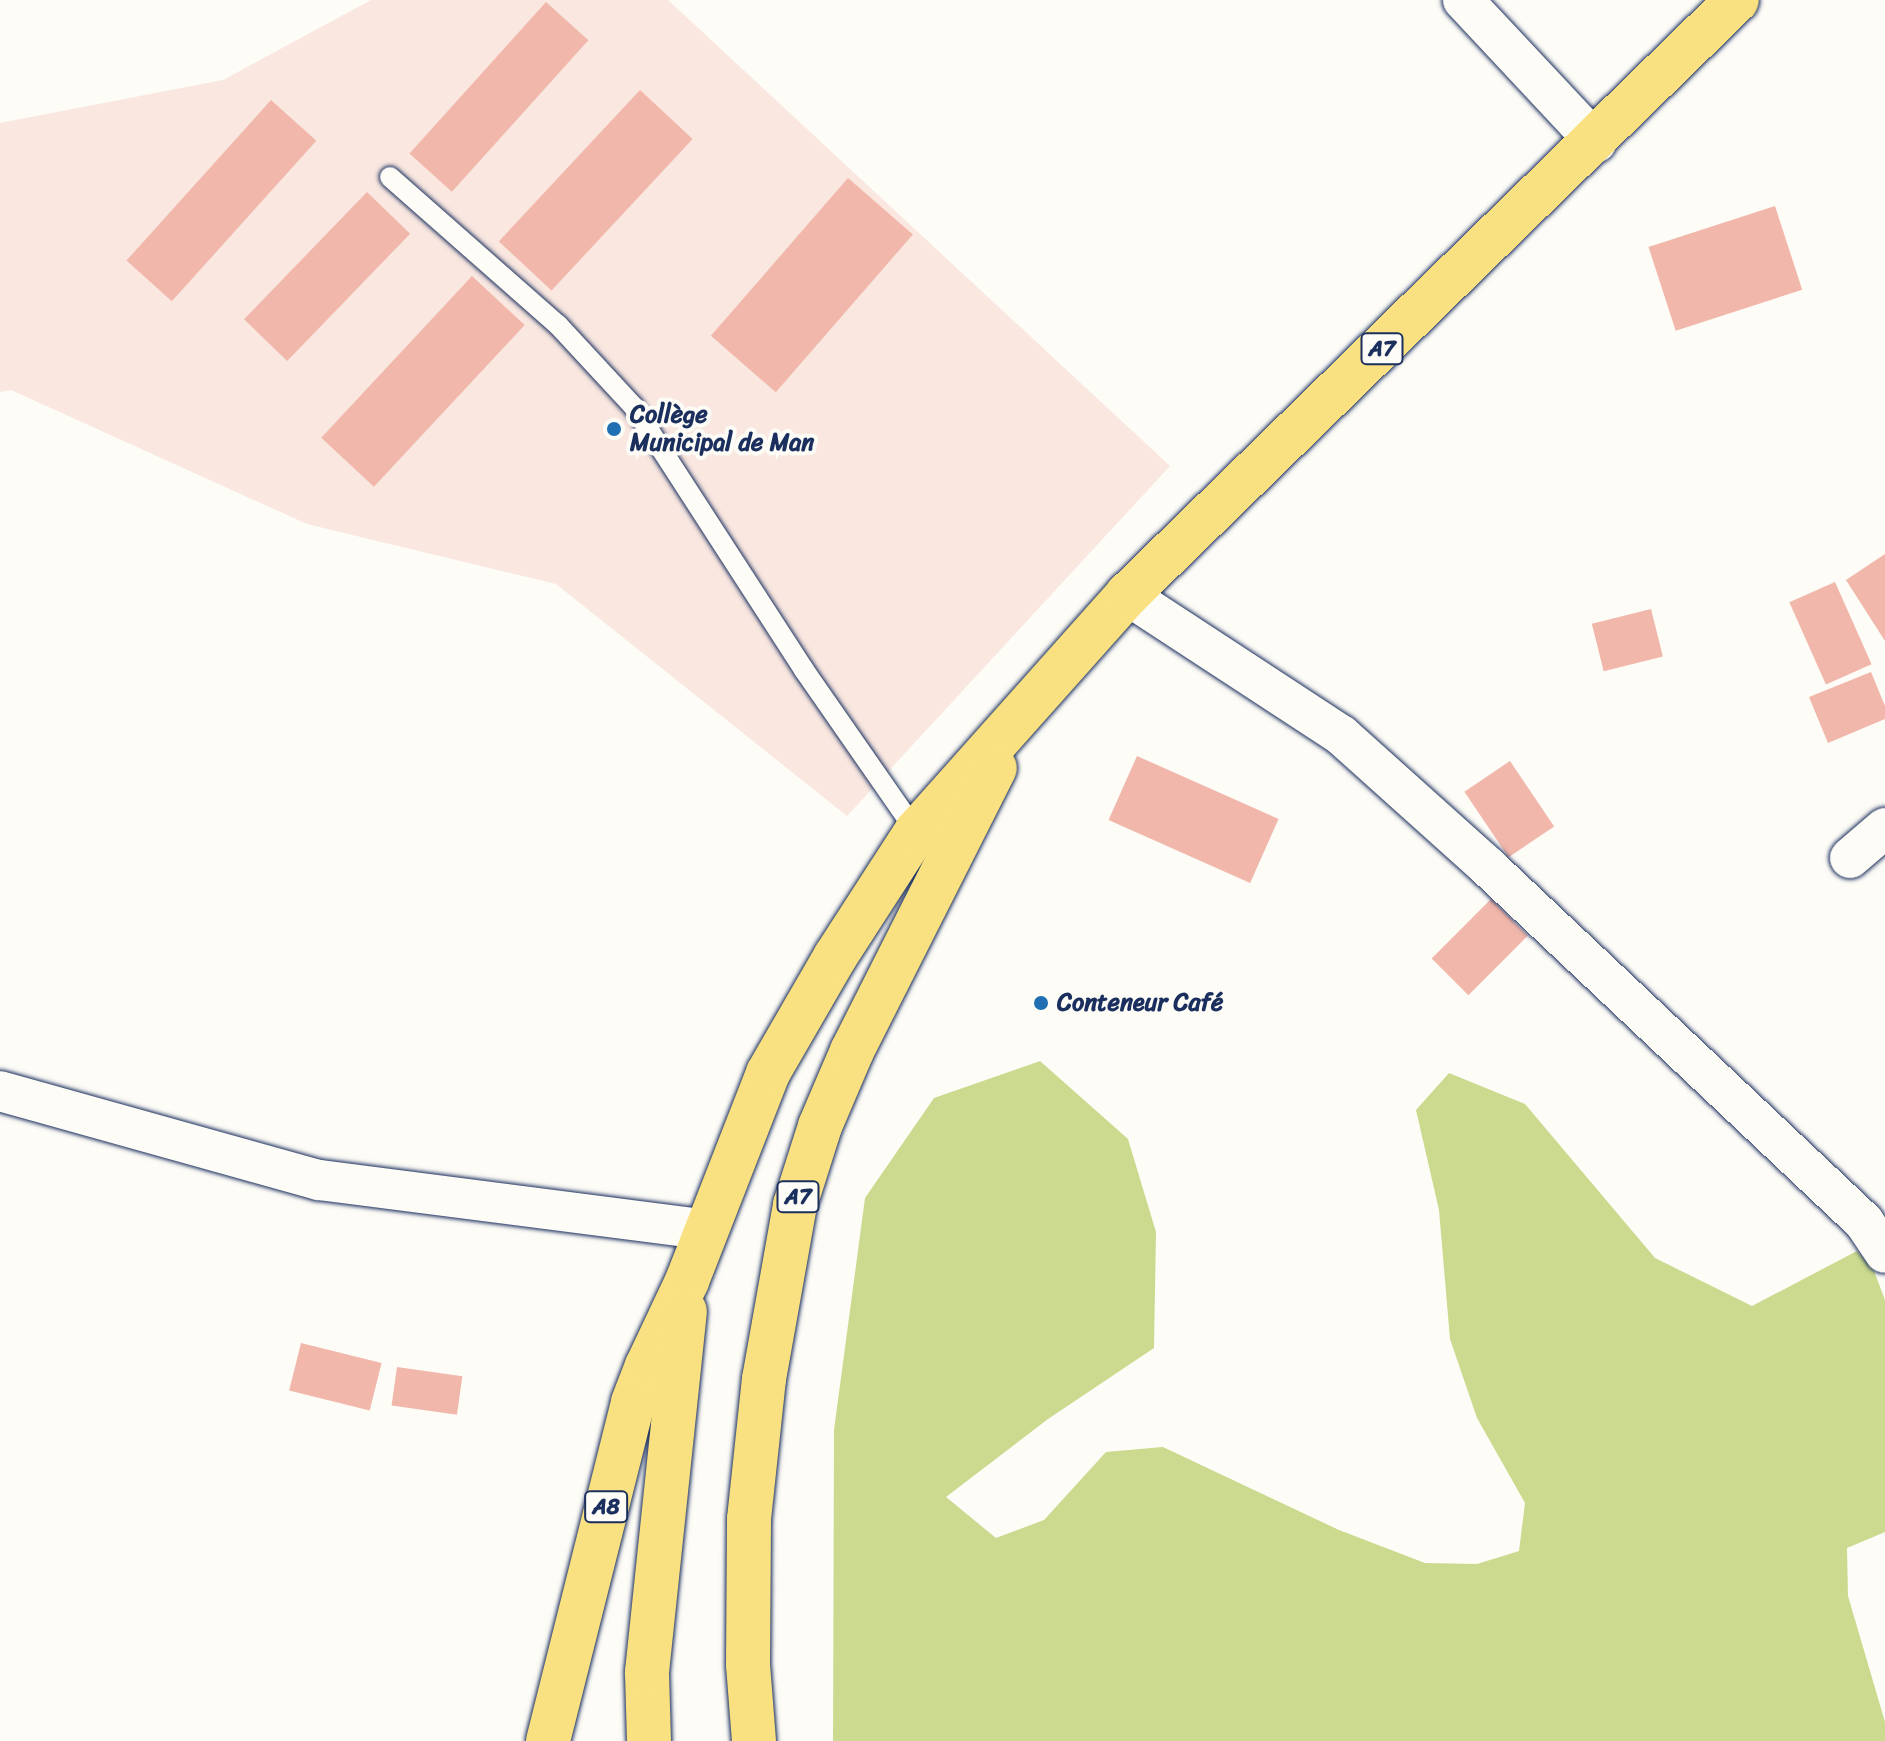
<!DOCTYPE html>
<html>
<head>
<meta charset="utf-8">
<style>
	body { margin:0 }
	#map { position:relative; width:1885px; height:1741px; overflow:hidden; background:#fdfcf7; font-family:Sriracha,sans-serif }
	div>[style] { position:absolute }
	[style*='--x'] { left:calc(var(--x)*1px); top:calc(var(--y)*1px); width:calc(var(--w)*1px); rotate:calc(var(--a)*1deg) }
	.built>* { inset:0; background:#f9e7e0 }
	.green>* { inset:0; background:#cbda8e }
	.building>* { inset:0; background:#f1b7ab; transform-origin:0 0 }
	.roads { filter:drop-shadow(0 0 2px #1b2f5e) drop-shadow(0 0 2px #1b2f5e) }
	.service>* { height:20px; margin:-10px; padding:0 10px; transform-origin:10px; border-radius:10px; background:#fdfcf7 }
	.minor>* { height:40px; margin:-20px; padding:0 20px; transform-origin:20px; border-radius:20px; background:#fdfcf7 }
	.primary>* { height:44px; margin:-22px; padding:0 22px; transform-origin:22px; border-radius:22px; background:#f9e181 }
	.dots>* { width:22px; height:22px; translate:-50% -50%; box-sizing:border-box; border:4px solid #fdfcf7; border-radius:50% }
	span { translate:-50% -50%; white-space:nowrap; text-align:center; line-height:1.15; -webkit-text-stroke:8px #fdfcf7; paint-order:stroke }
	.shield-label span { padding:2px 6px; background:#fdfcf7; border:2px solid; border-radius:6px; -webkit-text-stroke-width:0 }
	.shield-label { font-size:22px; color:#1b2f5e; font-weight:700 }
	.poi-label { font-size:24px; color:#1b2f5e; font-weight:700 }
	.left { translate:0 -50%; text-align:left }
</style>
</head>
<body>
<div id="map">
	<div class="built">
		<div style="clip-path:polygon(371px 0,668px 0,1170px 466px,847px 816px,556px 584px,307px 524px,11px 390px,0 392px,0 123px,223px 80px)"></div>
	</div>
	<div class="green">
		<div style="clip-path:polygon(1040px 1061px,1128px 1139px,1156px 1232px,1154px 1348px,1048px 1419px,946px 1497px,996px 1538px,1044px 1520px,1106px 1452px,1163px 1447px,1339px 1530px,1425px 1563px,1477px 1564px,1519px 1551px,1525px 1503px,1477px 1418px,1450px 1339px,1439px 1210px,1416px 1110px,1449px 1073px,1525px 1104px,1655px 1258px,1752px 1306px,1857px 1251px,1874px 1271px,1885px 1300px,1885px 1532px,1847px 1548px,1848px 1596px,1885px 1722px,1885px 1741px,833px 1741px,834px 1430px,865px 1198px,934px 1098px)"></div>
	</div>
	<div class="building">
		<div style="left:546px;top:2px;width:57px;height:204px;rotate:42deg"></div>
		<div style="left:640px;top:90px;width:72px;height:207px;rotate:43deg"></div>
		<div style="left:271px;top:100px;width:61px;height:216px;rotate:42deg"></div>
		<div style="left:848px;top:178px;width:86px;height:209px;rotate:41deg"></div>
		<div style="left:367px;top:192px;width:60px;height:177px;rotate:44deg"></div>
		<div style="left:1775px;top:206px;width:88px;height:133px;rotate:72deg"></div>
		<div style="left:472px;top:276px;width:72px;height:221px;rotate:43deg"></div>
		<div style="clip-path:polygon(1885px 554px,1885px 641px,1846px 580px)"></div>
		<div style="left:1835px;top:582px;width:90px;height:50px;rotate:66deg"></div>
		<div style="left:1651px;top:609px;width:49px;height:61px;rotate:76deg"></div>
		<div style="clip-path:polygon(1871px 672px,1885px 706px,1885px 719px,1828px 743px,1809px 697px)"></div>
		<div style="left:1137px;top:756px;width:155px;height:70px;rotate:24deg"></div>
		<div style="left:1510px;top:761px;width:79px;height:55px;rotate:56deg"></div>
		<div style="left:1491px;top:899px;width:52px;height:84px;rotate:45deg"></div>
		<div style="left:301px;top:1343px;width:83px;height:49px;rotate:14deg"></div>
		<div style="left:397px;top:1367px;width:66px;height:39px;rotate:8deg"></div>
	</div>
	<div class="roads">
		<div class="service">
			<div style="--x:390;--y:177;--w:224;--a:41.4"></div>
			<div style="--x:558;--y:325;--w:112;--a:47.2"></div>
			<div style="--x:634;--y:407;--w:313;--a:57.1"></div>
			<div style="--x:804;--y:670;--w:200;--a:55.2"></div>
		</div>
		<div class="minor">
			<div style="--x:1463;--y:0;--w:195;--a:46.9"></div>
			<div style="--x:1127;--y:595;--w:256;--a:33.2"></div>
			<div style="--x:1341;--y:735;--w:198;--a:41.9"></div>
			<div style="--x:1488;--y:867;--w:517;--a:43.35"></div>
			<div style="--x:1864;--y:1222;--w:37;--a:56"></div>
			<div style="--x:1850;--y:858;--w:46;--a:-40.6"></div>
			<div style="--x:0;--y:1091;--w:331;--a:15.6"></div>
			<div style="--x:319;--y:1180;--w:391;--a:7.3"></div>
		</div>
		<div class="primary">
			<div style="--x:548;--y:1741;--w:349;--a:-75.9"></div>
			<div style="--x:633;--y:1402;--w:39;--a:-69"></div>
			<div style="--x:647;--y:1366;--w:94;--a:-64.8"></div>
			<div style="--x:687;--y:1281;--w:223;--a:-68.7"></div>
			<div style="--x:768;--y:1073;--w:134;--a:-60"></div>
			<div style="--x:835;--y:957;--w:149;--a:-57.1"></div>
			<div style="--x:916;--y:832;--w:317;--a:-48.3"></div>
			<div style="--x:1127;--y:595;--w:852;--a:-44.29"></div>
			<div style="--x:649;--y:1741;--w:69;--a:-91.7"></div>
			<div style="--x:647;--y:1672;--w:363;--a:-84"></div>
			<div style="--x:754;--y:1741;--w:77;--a:-94.5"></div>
			<div style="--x:748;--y:1664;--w:145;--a:-89.6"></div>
			<div style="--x:749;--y:1519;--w:141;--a:-83.9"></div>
			<div style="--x:764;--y:1379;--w:177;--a:-79.9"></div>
			<div style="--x:795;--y:1205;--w:83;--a:-72.4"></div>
			<div style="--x:820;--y:1126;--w:82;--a:-66.9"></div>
			<div style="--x:852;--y:1051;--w:317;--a:-63.2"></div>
		</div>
	</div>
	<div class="dots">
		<div style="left:614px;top:429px;background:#1f6fb2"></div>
		<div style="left:1041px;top:1003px;background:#1f6fb2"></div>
	</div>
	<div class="shield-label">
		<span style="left:1382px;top:349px">A7</span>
		<span style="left:798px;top:1197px">A7</span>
		<span style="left:606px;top:1507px">A8</span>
	</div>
	<div class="poi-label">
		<span class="left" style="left:630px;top:429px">Collège<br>Municipal de Man</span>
		<span class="left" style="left:1057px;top:1003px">Conteneur Café</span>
	</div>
</div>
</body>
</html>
